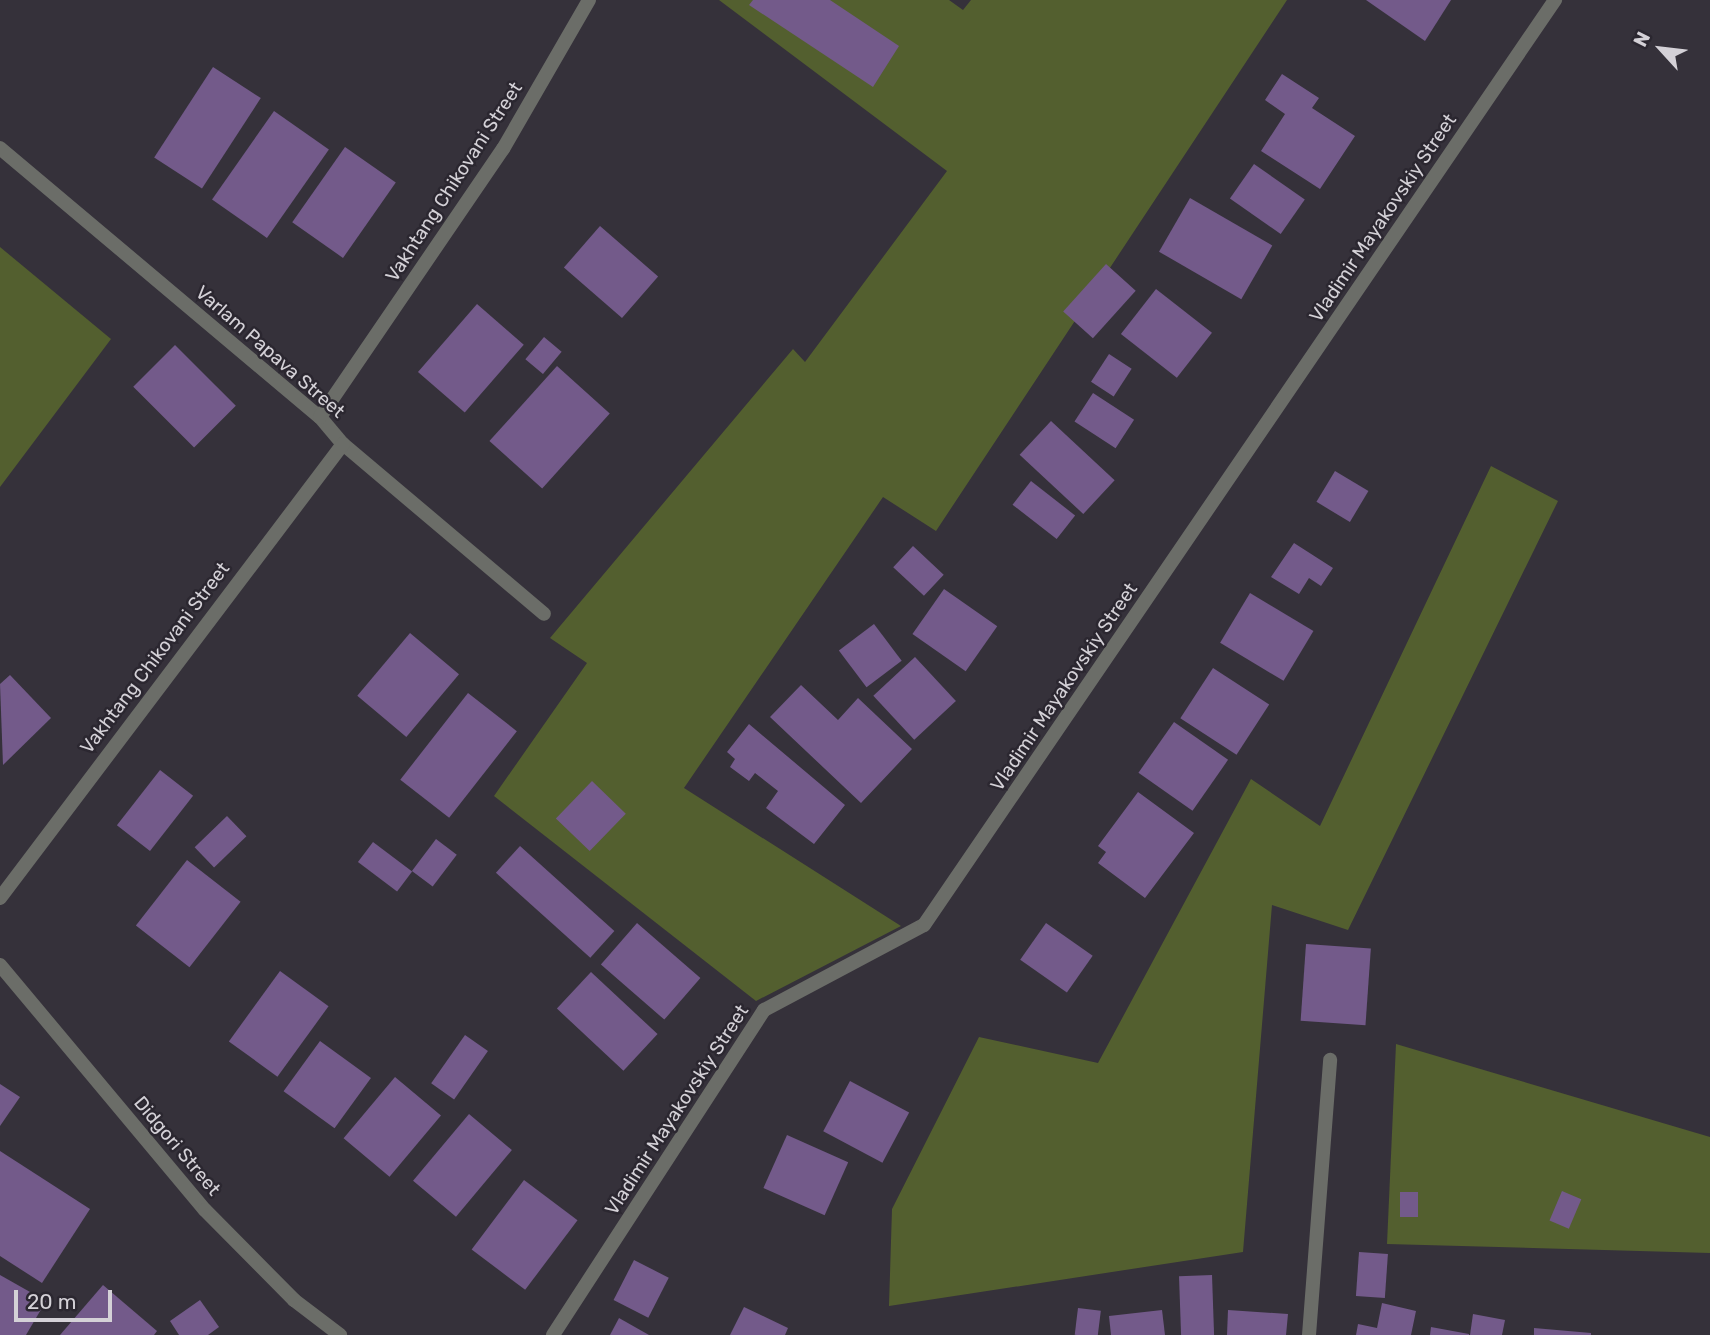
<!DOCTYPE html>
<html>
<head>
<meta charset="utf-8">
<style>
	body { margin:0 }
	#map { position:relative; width:1710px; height:1335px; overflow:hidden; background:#35313a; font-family:Rubik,sans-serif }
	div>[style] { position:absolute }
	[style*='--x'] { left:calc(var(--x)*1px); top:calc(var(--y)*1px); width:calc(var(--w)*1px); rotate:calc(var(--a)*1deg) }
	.green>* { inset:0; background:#535f2f }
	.building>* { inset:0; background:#735a8a; transform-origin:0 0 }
	.lane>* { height:14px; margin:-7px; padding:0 7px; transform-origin:7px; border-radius:7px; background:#6b6d68 }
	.street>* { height:14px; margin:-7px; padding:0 7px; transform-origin:7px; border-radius:7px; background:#6b6d68 }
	span { translate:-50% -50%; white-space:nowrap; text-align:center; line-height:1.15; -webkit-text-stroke:5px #2b2730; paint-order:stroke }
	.street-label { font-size:19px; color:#d4d1d7 }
	.north { position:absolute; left:1626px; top:14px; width:70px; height:70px; -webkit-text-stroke:5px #2b2730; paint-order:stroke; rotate:297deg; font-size:19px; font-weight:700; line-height:28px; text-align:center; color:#d4d1d7 }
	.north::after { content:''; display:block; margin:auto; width:24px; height:32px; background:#d4d1d7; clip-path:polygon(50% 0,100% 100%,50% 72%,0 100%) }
	.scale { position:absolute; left:14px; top:1290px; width:98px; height:32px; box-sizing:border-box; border:4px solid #d4d1d7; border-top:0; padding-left:9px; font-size:21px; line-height:24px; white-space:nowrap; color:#d4d1d7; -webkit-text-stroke:5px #2b2730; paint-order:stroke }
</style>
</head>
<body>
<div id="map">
	<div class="green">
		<div style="clip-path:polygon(719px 0,949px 0,963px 10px,971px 0,1287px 0,936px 531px,883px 497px,684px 788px,901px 926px,756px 1001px,494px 796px,587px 663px,550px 638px,793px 349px,805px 362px,947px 171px)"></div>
		<div style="clip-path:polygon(0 247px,111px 339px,0 487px)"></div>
		<div style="clip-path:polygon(1491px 466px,1558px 501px,1348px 930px,1272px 905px,1243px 1252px,889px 1306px,892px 1209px,979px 1037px,1098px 1063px,1251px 779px,1320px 826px)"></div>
		<div style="clip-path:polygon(1396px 1044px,1710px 1137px,1710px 1253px,1387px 1244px)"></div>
	</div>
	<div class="building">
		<div style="clip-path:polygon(753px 0,830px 0,899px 46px,873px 87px,749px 5px)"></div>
		<div style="clip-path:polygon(1366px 0,1451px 0,1425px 41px)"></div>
		<div style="left:213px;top:67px;width:57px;height:108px;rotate:33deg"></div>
		<div style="clip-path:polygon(1282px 74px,1319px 98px,1312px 108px,1355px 136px,1320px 189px,1261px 151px,1285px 114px,1265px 100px)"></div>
		<div style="left:274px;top:111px;width:67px;height:108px;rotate:35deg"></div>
		<div style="left:345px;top:147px;width:62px;height:92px;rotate:35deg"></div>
		<div style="left:1254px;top:164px;width:62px;height:42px;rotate:35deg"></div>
		<div style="left:1190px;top:198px;width:95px;height:62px;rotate:30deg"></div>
		<div style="left:600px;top:226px;width:77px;height:55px;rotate:41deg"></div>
		<div style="left:1106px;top:264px;width:40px;height:64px;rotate:42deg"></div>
		<div style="left:1156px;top:289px;width:71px;height:57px;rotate:38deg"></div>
		<div style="left:477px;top:304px;width:62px;height:90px;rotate:41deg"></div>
		<div style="left:544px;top:337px;width:23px;height:29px;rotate:40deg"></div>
		<div style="left:175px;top:345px;width:86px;height:59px;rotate:45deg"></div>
		<div style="left:1109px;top:354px;width:27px;height:33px;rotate:33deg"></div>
		<div style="left:557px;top:366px;width:71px;height:101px;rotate:42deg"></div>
		<div style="left:1093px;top:393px;width:49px;height:34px;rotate:33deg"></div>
		<div style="left:1051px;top:421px;width:87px;height:46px;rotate:43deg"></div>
		<div style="left:1335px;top:471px;width:39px;height:36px;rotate:31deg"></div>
		<div style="left:1031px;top:481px;width:56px;height:30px;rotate:38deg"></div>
		<div style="clip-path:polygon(1294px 543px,1333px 568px,1321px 586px,1309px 578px,1299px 594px,1271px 577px)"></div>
		<div style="left:913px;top:546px;width:42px;height:29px;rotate:43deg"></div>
		<div style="left:944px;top:589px;width:65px;height:55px;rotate:35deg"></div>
		<div style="left:1250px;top:593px;width:74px;height:58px;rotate:31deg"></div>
		<div style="left:874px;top:624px;width:46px;height:44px;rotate:53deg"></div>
		<div style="left:410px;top:633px;width:64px;height:82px;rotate:40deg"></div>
		<div style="left:915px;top:657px;width:60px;height:57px;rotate:47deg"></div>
		<div style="left:1213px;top:668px;width:67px;height:60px;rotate:33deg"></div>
		<div style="clip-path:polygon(10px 675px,51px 718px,3px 765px,0 684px)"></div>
		<div style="clip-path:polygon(801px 685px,838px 720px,858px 698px,912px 749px,861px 803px,770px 717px)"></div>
		<div style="left:468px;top:693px;width:62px;height:110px;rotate:38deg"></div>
		<div style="left:1174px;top:722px;width:66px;height:62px;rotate:35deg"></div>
		<div style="clip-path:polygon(749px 724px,845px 805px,814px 844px,766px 808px,778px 791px,755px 773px,749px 781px,730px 767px,735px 759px,727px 752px)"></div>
		<div style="left:160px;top:770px;width:42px;height:70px;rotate:38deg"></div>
		<div style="left:592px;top:781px;width:47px;height:52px;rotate:44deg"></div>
		<div style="clip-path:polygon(1138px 792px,1194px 833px,1145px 898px,1098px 863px,1106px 852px,1098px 846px)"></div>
		<div style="left:227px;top:816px;width:28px;height:45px;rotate:46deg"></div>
		<div style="left:436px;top:839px;width:26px;height:40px;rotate:37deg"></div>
		<div style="left:373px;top:842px;width:49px;height:25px;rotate:37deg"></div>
		<div style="left:520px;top:846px;width:127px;height:36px;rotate:42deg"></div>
		<div style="left:187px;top:860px;width:68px;height:83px;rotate:38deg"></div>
		<div style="left:637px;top:923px;width:84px;height:55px;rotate:41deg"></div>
		<div style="left:1046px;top:923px;width:57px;height:45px;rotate:35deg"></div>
		<div style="left:1306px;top:944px;width:65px;height:77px;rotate:4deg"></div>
		<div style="left:280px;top:971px;width:60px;height:87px;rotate:36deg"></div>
		<div style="left:591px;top:972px;width:91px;height:50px;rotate:43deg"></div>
		<div style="left:465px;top:1035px;width:28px;height:59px;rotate:35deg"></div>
		<div style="left:320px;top:1041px;width:63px;height:62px;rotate:36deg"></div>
		<div style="left:395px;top:1077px;width:60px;height:80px;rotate:40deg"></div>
		<div style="left:850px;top:1081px;width:67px;height:57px;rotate:28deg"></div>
		<div style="clip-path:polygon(0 1084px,20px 1097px,0 1126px)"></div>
		<div style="left:469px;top:1114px;width:56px;height:87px;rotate:40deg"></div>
		<div style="left:787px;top:1135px;width:67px;height:58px;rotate:24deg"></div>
		<div style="clip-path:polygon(0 1151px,90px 1209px,42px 1283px,0 1256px)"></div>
		<div style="left:524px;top:1180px;width:67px;height:87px;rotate:37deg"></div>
		<div style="left:1562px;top:1191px;width:21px;height:32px;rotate:23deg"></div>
		<div style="left:1400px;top:1192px;width:18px;height:25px"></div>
		<div style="left:1359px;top:1252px;width:29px;height:44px;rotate:4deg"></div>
		<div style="left:634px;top:1260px;width:39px;height:45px;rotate:27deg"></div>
		<div style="clip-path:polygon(0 1275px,46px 1301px,26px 1335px,0 1335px)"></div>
		<div style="left:1212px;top:1275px;width:60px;height:33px;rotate:88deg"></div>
		<div style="clip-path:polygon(103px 1285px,157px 1331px,154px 1335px,60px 1335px)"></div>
		<div style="clip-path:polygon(200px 1300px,219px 1327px,208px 1335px,179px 1335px,170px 1321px)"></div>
		<div style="clip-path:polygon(1382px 1303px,1416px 1311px,1411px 1335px,1356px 1335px,1358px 1324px,1377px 1328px)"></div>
		<div style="clip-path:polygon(744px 1307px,788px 1328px,785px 1335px,730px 1335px)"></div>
		<div style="left:1078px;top:1308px;width:23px;height:27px;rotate:7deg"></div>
		<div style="clip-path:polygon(1162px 1310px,1165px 1335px,1111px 1335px,1109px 1316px)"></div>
		<div style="clip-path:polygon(1228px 1310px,1288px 1314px,1286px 1335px,1227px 1335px)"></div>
		<div style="clip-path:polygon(1473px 1314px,1505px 1320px,1502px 1335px,1470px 1335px)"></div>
		<div style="clip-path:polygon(619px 1318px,649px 1335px,610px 1335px)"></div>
		<div style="clip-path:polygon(1431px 1327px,1469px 1334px,1469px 1335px,1430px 1335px)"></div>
		<div style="clip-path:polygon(1534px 1328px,1591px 1333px,1591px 1335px,1534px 1335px)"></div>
	</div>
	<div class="lane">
		<div style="--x:1309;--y:1335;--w:276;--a:-85.6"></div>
	</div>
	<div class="street">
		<div style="--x:0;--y:148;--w:418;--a:40.1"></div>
		<div style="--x:320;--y:417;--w:35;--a:50"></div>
		<div style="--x:343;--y:444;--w:263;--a:40.2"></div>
		<div style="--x:320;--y:417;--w:325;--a:-55.7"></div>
		<div style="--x:503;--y:149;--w:172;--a:-60"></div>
		<div style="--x:0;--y:898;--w:569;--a:-52.93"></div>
		<div style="--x:0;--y:965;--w:319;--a:50.1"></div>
		<div style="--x:205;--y:1210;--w:127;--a:45.3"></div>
		<div style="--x:294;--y:1300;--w:58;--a:37.3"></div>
		<div style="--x:553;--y:1335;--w:387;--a:-57"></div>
		<div style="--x:764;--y:1010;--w:181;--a:-28"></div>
		<div style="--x:924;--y:925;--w:1120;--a:-55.7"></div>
	</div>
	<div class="street-label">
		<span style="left:454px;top:182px;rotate:-57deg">Vakhtang Chikovani Street</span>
		<span style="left:1383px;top:218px;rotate:-56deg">Vladimir Mayakovskiy Street</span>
		<span style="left:270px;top:352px;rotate:41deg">Varlam Papava Street</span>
		<span style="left:155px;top:658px;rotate:-53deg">Vakhtang Chikovani Street</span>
		<span style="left:1064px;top:687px;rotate:-56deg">Vladimir Mayakovskiy Street</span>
		<span style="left:677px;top:1110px;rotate:-57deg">Vladimir Mayakovskiy Street</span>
		<span style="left:177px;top:1146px;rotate:50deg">Didgori Street</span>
	</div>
	<div class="north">N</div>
	<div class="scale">20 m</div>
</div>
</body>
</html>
